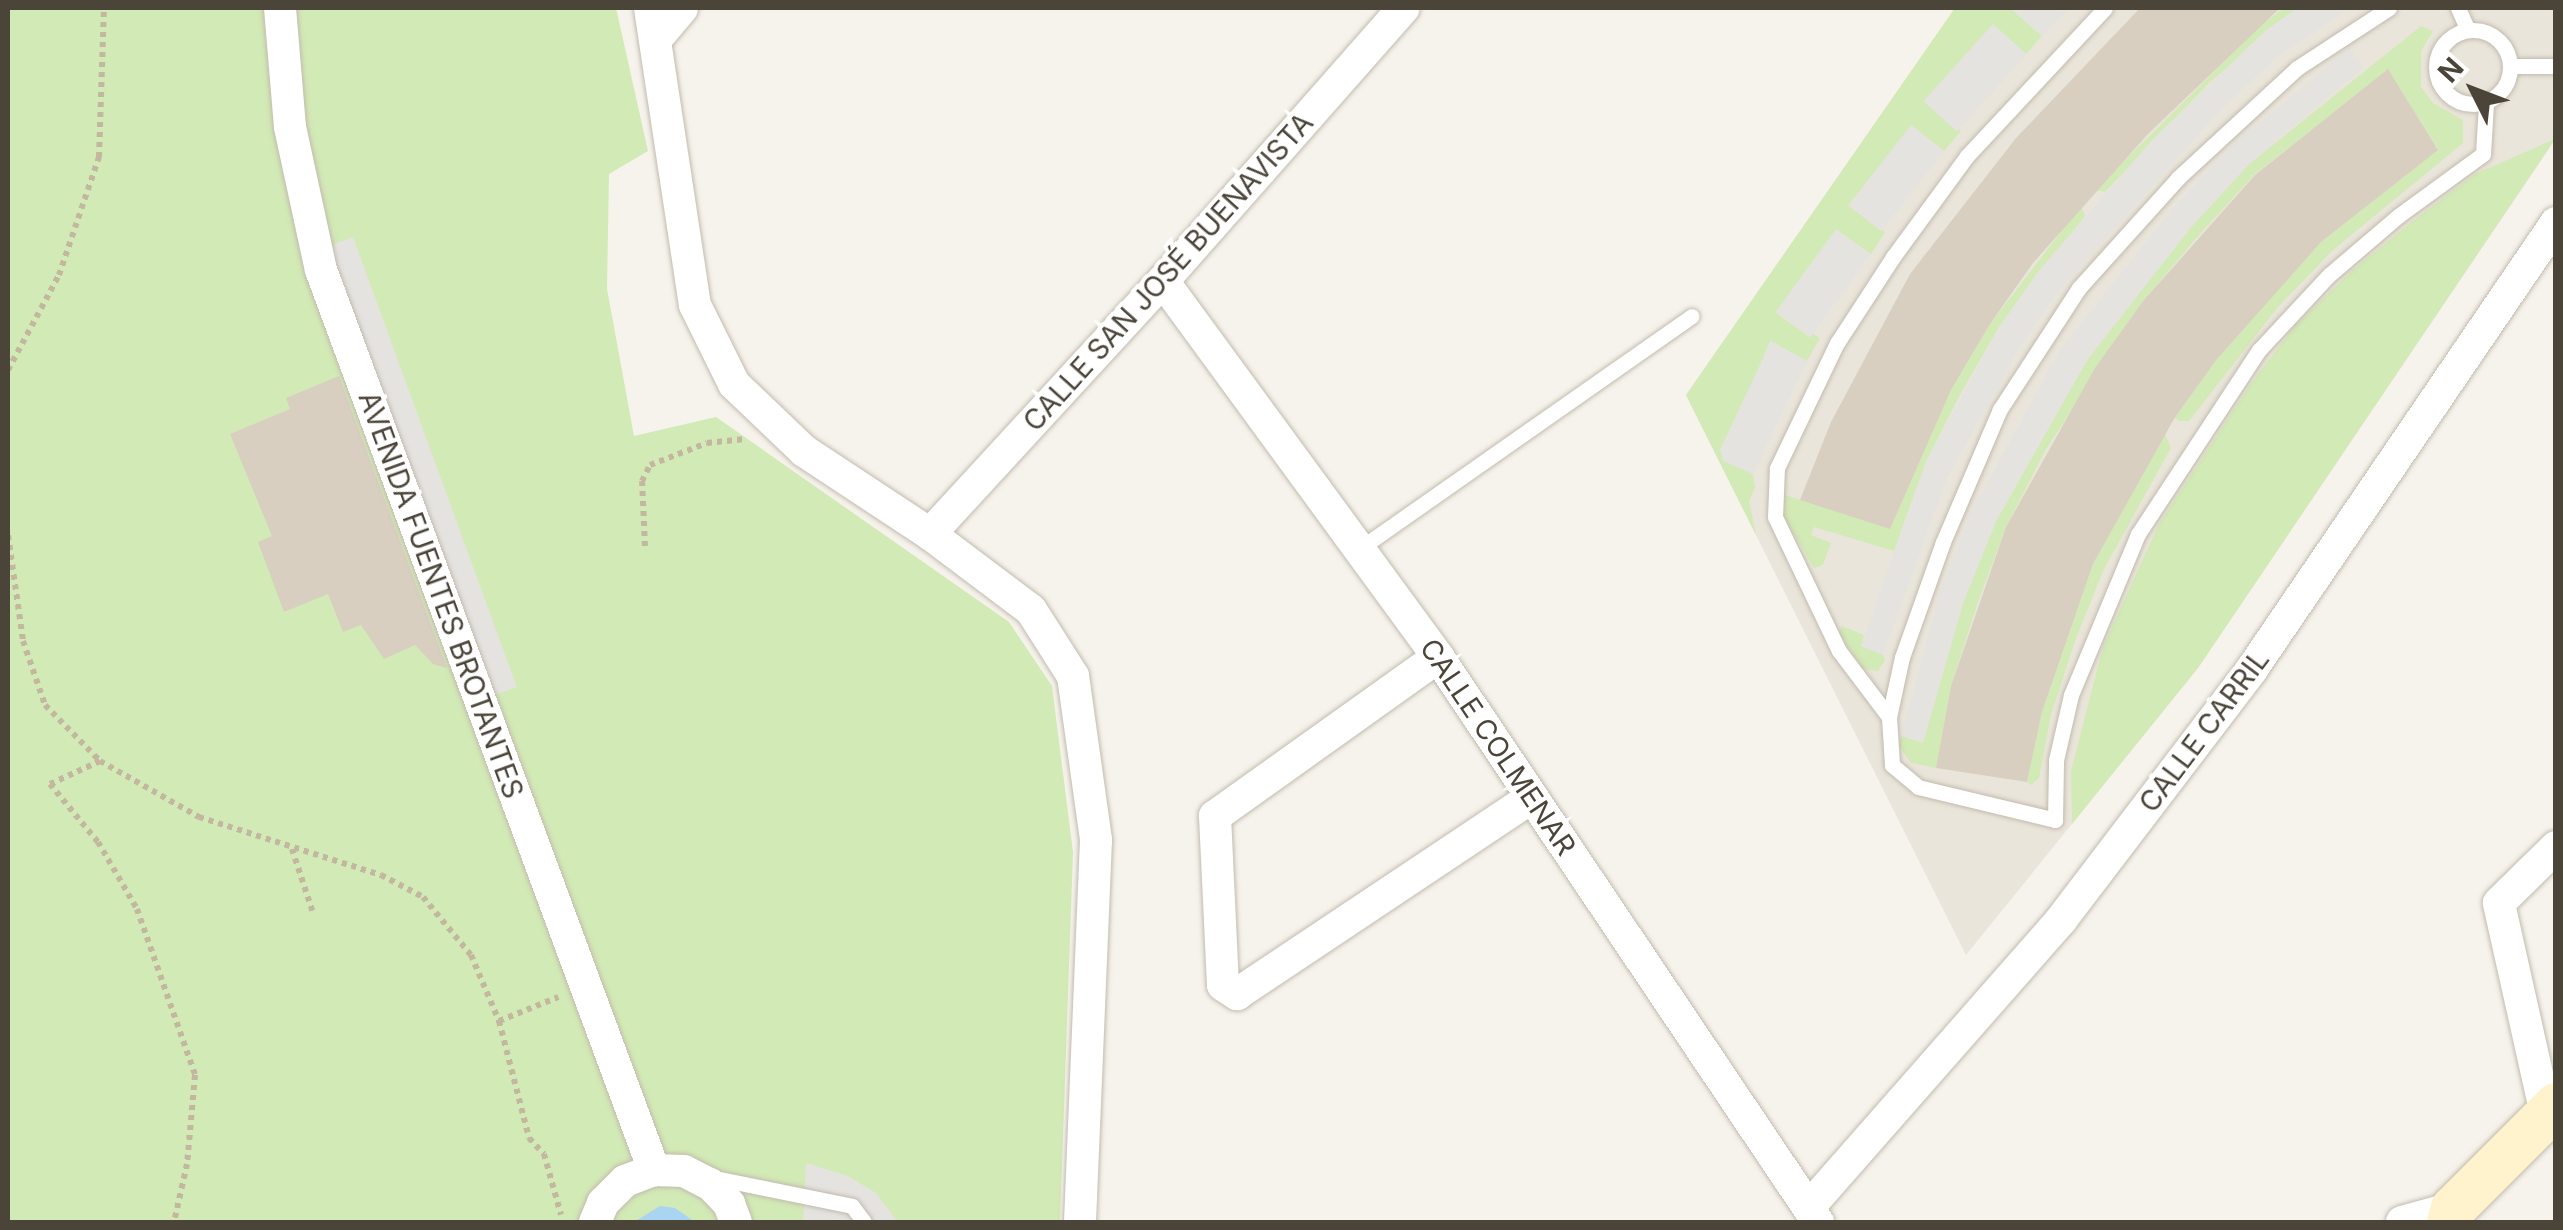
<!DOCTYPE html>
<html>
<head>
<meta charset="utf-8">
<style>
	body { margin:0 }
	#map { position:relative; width:2563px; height:1230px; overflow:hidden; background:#f6f3ec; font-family:Inter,sans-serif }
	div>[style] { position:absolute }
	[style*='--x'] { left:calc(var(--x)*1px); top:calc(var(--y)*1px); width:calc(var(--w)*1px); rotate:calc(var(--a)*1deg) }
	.residential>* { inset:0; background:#eae5da }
	.green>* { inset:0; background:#d2eab5 }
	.parking>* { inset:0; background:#e5e3e0; transform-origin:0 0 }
	.water>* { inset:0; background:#a9d4f2 }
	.building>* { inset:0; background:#d8cfc1 }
	.path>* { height:6px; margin-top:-3px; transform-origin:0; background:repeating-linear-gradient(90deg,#c4b79f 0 5px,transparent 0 10px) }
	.roads { filter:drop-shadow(0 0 2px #c2bbae) drop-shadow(0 0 2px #c2bbae) }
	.lane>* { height:15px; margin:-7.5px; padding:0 7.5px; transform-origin:7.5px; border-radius:7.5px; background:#fff }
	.lane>.ring { margin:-7.5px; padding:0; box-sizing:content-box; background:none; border:15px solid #fff; border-radius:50% }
	.street>* { height:32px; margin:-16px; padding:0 16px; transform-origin:16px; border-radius:16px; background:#fff }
	.secondary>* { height:45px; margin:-22.5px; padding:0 22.5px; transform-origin:22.5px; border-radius:22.5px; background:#fff3cd }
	span { translate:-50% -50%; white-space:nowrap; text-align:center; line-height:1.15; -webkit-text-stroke:8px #fff; paint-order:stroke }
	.street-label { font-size:28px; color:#4b4439 }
	.frame { position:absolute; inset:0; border:10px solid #4b4439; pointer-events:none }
	.north { position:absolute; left:2423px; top:40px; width:100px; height:100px; -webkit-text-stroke:8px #fff; paint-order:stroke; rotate:312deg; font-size:28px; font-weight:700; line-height:40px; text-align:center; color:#4b4439 }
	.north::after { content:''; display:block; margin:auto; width:35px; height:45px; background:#4b4439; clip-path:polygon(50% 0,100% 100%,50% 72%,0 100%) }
</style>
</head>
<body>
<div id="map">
	<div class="residential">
		<div style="clip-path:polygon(1955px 8px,2555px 8px,2555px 140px,2198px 668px,1966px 955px,1686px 395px)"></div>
	</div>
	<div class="green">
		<div style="clip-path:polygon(8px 8px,616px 8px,648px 151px,609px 174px,607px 289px,634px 436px,716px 417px,1009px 622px,1052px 686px,1073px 852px,1060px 1222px,8px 1222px)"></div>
		<div style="clip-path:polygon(1955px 8px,2010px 8px,2042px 36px,2026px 54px,1992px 25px,1928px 104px,1961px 131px,1944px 151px,1912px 126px,1851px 207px,1885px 232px,1871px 254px,1836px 230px,1783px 316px,1820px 338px,1807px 361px,1770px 341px,1724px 461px,1753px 474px,1755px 488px,1749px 501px,1756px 535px,1686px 395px)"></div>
		<div style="clip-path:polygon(2284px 8px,2297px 8px,2209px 83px,2105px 192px,2095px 190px,2261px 25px)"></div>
		<div style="clip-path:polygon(2421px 26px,2433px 31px,2421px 51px,2421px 87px,2433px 103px,2463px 120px,2463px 143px,2332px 251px,2278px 307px,2189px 421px,2179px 421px,2175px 418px,2217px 359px,2268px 298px,2321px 242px,2438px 149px,2388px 70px,2255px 174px,2199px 235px,2144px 300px,2045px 451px,2006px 527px,1977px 605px,1951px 686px,1936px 768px,1911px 763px,1899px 746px,1901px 736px,1923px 742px,1963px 603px,1996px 521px,2087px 360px,2191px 227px,2249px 164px)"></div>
		<div style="clip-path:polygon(2555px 139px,2198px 668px,2072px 824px,2071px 771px,2103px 647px,2159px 524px,2252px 382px,2296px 325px,2355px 268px,2413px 221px,2475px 174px)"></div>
		<div style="clip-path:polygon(2081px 206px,2085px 216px,1999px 327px,1960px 395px,1926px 462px,1894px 551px,1814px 527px,1811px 535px,1831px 543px,1823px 565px,1814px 568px,1780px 510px,1785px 495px,1890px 528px,1951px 390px,1990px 324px)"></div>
		<div style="clip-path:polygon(2165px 434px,2171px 448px,2104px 569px,2076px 638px,2051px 715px,2039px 778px,2031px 785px,2027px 782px,2042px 712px,2093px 564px)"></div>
		<div style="clip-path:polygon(1842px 626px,1864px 635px,1861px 646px,1883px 655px,1885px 660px,1878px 671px,1863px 669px,1839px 633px)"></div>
	</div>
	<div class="parking">
		<div style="clip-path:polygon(2010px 8px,2070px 8px,2042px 36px)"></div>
		<div style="clip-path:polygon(2297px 8px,2350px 8px,2281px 54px,2226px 104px,2061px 288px,2022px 344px,1947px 478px,1883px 655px,1861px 646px,1926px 462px,1999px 327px,2041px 268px,2153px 139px,2265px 31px)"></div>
		<div style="left:1993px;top:24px;width:45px;height:104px;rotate:42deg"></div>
		<div style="clip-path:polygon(2349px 48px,2363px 68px,2249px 164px,2191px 227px,2087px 360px,1996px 521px,1963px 603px,1923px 743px,1901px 736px,1939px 595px,1971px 513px,2058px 353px,2172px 209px,2233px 145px)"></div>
		<div style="left:1911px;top:125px;width:42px;height:102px;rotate:38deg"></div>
		<div style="left:1836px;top:229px;width:43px;height:103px;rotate:36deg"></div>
		<div style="left:353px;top:237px;width:479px;height:38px;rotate:70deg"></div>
		<div style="clip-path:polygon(1771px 341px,1807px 361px,1753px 474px,1723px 461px,1720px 450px)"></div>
		<div style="clip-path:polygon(806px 1163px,848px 1176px,876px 1193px,898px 1222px,803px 1222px)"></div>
	</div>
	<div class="water">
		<div style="clip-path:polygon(660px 1206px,675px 1208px,695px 1222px,634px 1222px)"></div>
	</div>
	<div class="building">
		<div style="clip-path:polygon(2140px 8px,2280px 8px,2148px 134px,2033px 263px,1990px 324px,1951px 390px,1890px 529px,1800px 500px,1831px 422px,1910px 274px,2016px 138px)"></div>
		<div style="clip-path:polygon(2388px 69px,2438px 150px,2321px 242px,2217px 359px,2174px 419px,2093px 564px,2042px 712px,2027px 782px,1936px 768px,1951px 686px,2006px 527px,2095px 368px,2144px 300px,2255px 175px)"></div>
		<div style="clip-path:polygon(339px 376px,447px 668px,433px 664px,415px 645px,384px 659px,361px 625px,343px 632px,328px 594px,284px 612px,258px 542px,272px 536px,230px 434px,290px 409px,286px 398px)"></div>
	</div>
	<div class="path">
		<div style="--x:8;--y:370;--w:108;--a:-61.8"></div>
		<div style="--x:59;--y:275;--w:125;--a:-71.3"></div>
		<div style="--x:99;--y:157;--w:149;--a:-88.1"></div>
		<div style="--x:8;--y:535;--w:107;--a:81.9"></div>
		<div style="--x:23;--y:641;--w:68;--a:71"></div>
		<div style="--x:45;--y:705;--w:78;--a:45.5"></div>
		<div style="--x:100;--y:761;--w:114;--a:29.5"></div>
		<div style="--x:199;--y:817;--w:191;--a:17.7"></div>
		<div style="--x:381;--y:875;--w:47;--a:27.6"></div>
		<div style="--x:423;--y:897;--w:75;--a:50.4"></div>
		<div style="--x:471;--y:955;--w:72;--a:67"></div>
		<div style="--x:499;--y:1021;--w:121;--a:75.6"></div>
		<div style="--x:529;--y:1138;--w:22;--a:47"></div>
		<div style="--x:544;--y:1154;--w:63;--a:74.4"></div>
		<div style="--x:645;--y:546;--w:65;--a:-92.6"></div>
		<div style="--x:642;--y:481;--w:18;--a:-63"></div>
		<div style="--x:650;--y:465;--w:61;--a:-21.1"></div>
		<div style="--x:707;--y:443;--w:38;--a:-6"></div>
		<div style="--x:100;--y:761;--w:55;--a:155.3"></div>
		<div style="--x:50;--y:784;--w:75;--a:50.4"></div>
		<div style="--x:98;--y:842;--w:78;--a:59.8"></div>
		<div style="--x:137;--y:909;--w:176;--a:70.7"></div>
		<div style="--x:195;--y:1075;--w:89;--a:95.1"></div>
		<div style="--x:187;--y:1164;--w:59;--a:102.6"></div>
		<div style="--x:292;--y:849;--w:67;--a:71.8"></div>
		<div style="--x:499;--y:1021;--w:64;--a:-22.1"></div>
	</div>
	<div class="roads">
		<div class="lane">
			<div style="--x:2389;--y:8;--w:110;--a:146.9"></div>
			<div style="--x:2297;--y:68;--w:162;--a:137.3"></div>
			<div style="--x:2178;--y:178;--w:148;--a:132"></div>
			<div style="--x:2079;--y:288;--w:145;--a:123.1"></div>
			<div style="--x:2000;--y:409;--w:145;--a:113.2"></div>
			<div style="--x:1943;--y:542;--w:122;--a:109.6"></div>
			<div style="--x:1902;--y:657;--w:61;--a:102.2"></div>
			<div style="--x:1889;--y:717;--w:48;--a:86.4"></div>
			<div style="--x:1892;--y:765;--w:34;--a:40"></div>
			<div style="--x:1918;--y:787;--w:141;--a:13.5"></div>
			<div style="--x:2055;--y:820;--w:60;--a:-89"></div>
			<div style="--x:2056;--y:760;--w:67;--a:-77"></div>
			<div style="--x:2071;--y:695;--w:174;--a:-67.4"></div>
			<div style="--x:2138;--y:534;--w:220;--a:-56.7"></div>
			<div style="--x:2259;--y:350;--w:103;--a:-47"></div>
			<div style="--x:2329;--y:275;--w:91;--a:-40.5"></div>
			<div style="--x:2398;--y:216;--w:105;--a:-36.1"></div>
			<div style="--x:2483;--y:154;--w:51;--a:-86.6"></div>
			<div style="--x:2458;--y:8;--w:24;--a:66"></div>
			<div class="ring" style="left:2436px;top:30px;width:59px;height:59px"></div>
			<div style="--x:2511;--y:66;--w:45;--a:0"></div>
			<div style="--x:1359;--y:549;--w:406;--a:-35"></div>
			<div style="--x:1889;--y:717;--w:83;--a:-127.1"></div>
			<div style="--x:1839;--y:651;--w:148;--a:-115.5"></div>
			<div style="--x:1775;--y:517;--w:49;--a:-87.7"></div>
			<div style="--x:1777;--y:468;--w:139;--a:-64.4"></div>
			<div style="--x:1837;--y:343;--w:103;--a:-56.9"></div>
			<div style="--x:1893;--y:257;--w:125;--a:-53.8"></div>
			<div style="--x:1967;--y:156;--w:202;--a:-47"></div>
			<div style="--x:710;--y:1177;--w:145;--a:11.5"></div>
			<div style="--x:852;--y:1206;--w:20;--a:53"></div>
		</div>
		<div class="street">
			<div style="--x:280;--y:8;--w:119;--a:85.2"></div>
			<div style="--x:290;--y:127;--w:146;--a:77.8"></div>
			<div style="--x:321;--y:270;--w:960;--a:69.7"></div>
			<div style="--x:650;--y:8;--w:300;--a:81.4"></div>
			<div style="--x:695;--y:305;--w:88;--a:63.7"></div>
			<div style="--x:734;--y:384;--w:97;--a:43.7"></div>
			<div style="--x:804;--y:451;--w:151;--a:33.4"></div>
			<div style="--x:930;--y:534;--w:126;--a:37"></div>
			<div style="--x:1031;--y:610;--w:78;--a:57.5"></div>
			<div style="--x:1073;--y:676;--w:166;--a:82"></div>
			<div style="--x:1096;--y:840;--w:382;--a:92.4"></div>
			<div style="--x:657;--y:38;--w:39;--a:-50"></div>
			<div style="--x:1163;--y:281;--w:466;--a:53.8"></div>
			<div style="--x:1438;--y:657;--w:681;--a:56.08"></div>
			<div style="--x:930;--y:534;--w:344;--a:-47.4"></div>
			<div style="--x:1163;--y:281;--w:364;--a:-48.6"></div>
			<div style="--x:1438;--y:657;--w:274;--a:144.5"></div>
			<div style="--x:1215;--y:816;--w:169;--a:87.3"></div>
			<div style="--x:1223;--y:985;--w:17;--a:33"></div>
			<div style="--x:1237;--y:994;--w:355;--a:-33.7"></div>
			<div style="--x:2546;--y:1114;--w:216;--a:-102.6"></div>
			<div style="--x:2499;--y:903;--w:80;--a:-44.5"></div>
			<div style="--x:1809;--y:1207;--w:382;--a:-48.7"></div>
			<div style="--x:2061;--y:920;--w:315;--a:-52.7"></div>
			<div style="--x:2252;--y:669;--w:540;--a:-55.72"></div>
			<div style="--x:595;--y:1222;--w:21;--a:-67"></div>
			<div style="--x:603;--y:1203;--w:31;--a:-45"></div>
			<div style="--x:625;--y:1181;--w:31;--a:-21"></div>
			<div style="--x:654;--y:1170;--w:30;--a:2"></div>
			<div style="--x:684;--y:1171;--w:29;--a:27"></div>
			<div style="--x:710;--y:1184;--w:28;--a:46"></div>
			<div style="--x:729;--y:1204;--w:19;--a:69"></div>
			<div style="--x:2402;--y:1222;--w:53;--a:-15.4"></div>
		</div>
		<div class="secondary">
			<div style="--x:2449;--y:1222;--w:15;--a:-74"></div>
			<div style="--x:2453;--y:1208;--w:146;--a:-45"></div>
		</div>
	</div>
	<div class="street-label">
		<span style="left:1168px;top:272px;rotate:-48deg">CALLE SAN JOSÉ BUENAVISTA</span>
		<span style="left:441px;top:595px;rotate:70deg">AVENIDA FUENTES BROTANTES</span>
		<span style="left:2204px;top:731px;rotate:-53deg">CALLE CARRIL</span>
		<span style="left:1498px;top:747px;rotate:56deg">CALLE COLMENAR</span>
	</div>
	<div class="frame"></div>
	<div class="north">N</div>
</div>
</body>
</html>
